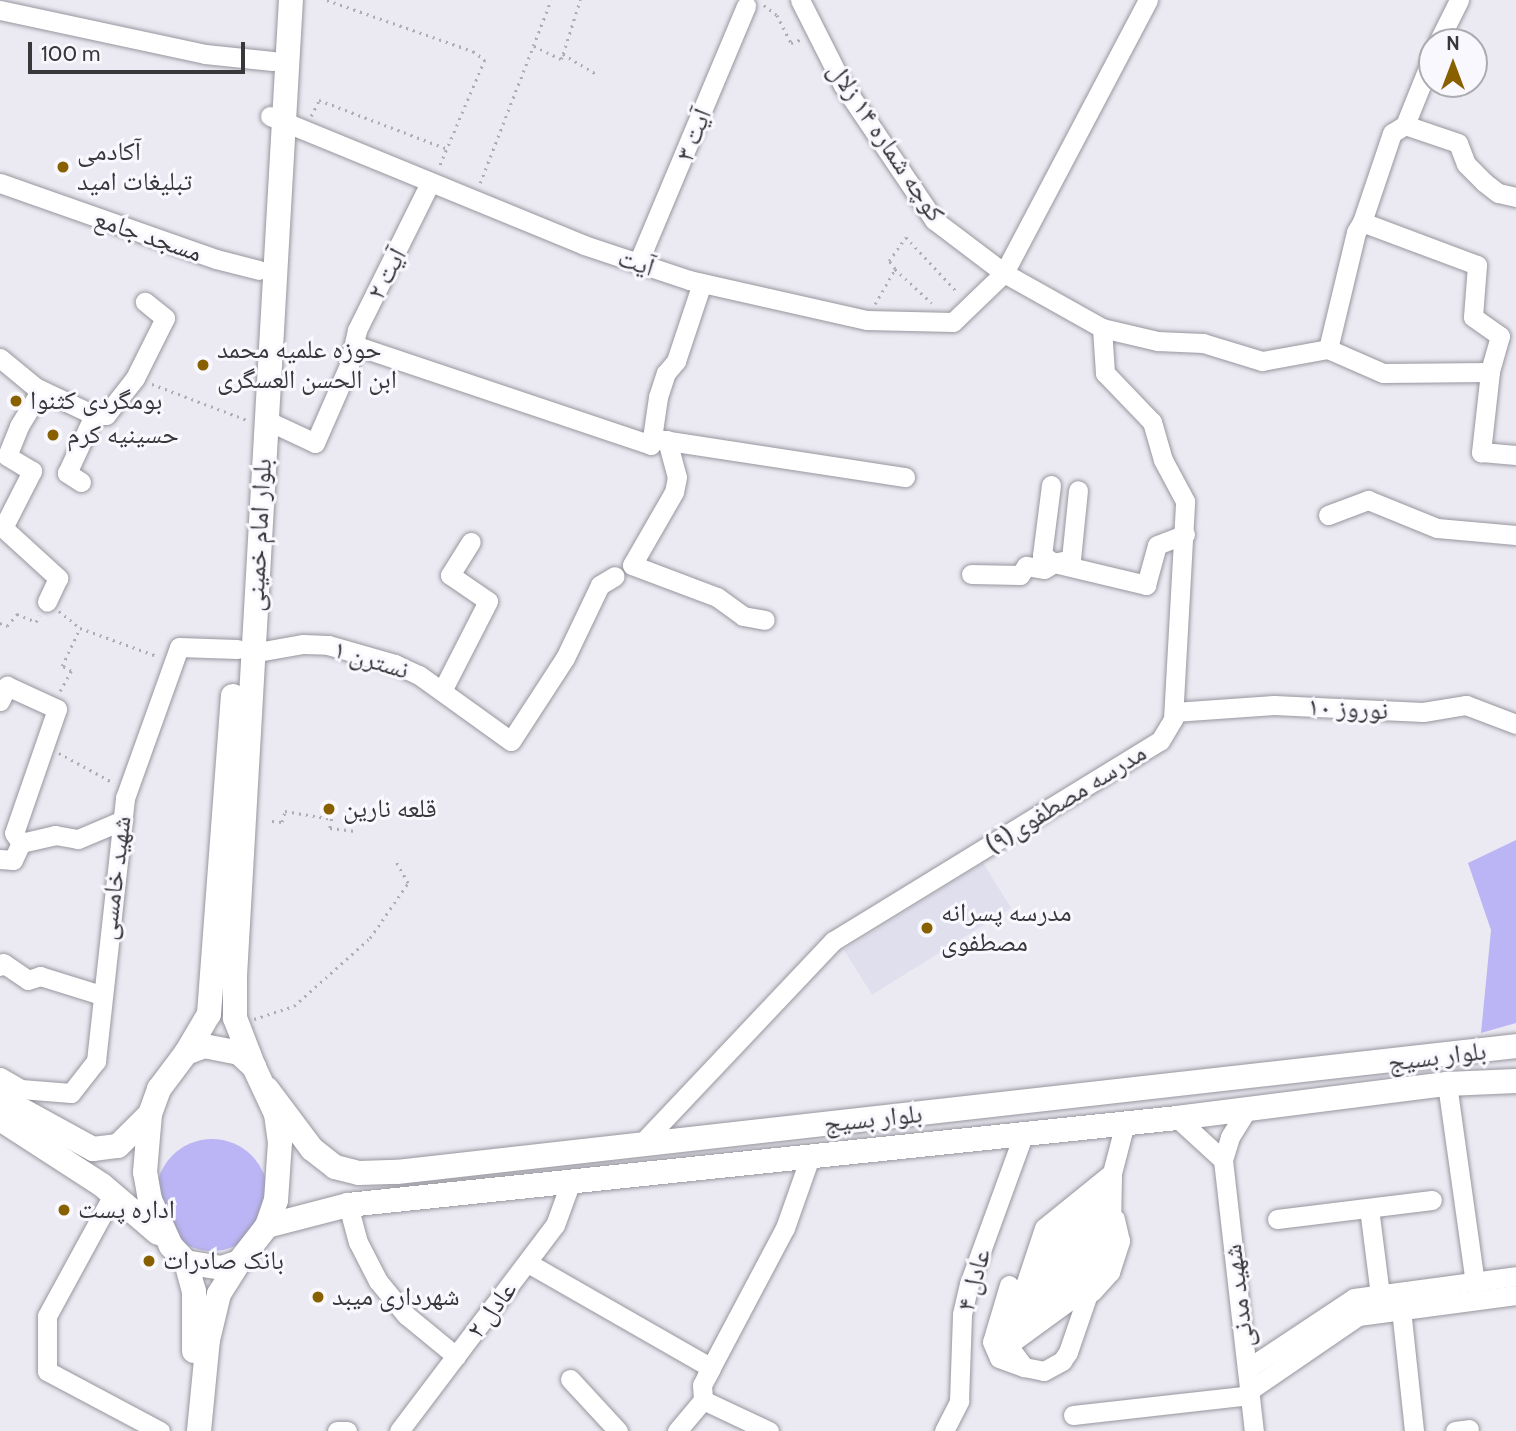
<!DOCTYPE html>
<html>
<head>
<meta charset="utf-8">
<style>
	body { margin:0 }
	#map { position:relative; width:1516px; height:1431px; overflow:hidden; background:#ebeaf2; font-family:Cabin,"Noto Naskh Arabic",sans-serif }
	div>[style] { position:absolute }
	[style*='--x'] { left:calc(var(--x)*1px); top:calc(var(--y)*1px); width:calc(var(--w)*1px); rotate:calc(var(--a)*1deg) }
	.built>* { inset:0; background:#e0dfee; transform-origin:0 0 }
	.green>* { inset:0; background:#bbb5f5 }
	.round { border-radius:50% }
	.path>* { height:2.5px; margin-top:-1.25px; transform-origin:0; background:repeating-linear-gradient(90deg,#acacb2 0 2px,transparent 0 7px) }
	.roads { filter:drop-shadow(0 0 2px #97969e) drop-shadow(0 0 2px #97969e) }
	.minor>* { height:19px; margin:-9.5px; padding:0 9.5px; transform-origin:9.5px; border-radius:9.5px; background:#fff }
	.major>* { height:24px; margin:-12px; padding:0 12px; transform-origin:12px; border-radius:12px; background:#fff }
	.dots>* { width:19px; height:19px; translate:-50% -50%; box-sizing:border-box; border:4px solid #f8f8fe; border-radius:50% }
	span { translate:-50% -50%; white-space:nowrap; text-align:center; line-height:1.15; -webkit-text-stroke:6px #f8f8fe; paint-order:stroke }
	.street-label { font-size:26px; color:#38383b }
	.poi-label { font-size:26px; color:#38383b }
	.left { translate:0 -50%; text-align:left }
	.north { position:absolute; left:1418px; top:28px; width:70px; height:70px; box-sizing:border-box; background:#f8f8fe; border:2px solid #ababb0; border-radius:50%; rotate:0deg; font-size:19px; font-weight:700; line-height:28px; text-align:center; color:#38383b }
	.north::after { content:''; display:block; margin:auto; width:24px; height:32px; background:#896000; clip-path:polygon(50% 0,100% 100%,50% 72%,0 100%) }
	.scale { position:absolute; left:28px; top:42px; width:217px; height:32px; box-sizing:border-box; border:4px solid #38383b; border-top:0; padding-left:9px; font-size:21px; line-height:24px; white-space:nowrap; color:#38383b; -webkit-text-stroke:5px #f8f8fe; paint-order:stroke }
</style>
</head>
<body>
<div id="map">
	<div class="built">
		<div style="left:983px;top:863px;width:53px;height:164px;rotate:58deg"></div>
	</div>
	<div class="green">
		<div style="clip-path:polygon(1516px 840px,1516px 1023px,1481px 1033px,1491px 930px,1468px 863px)"></div>
		<div class="round" style="left:156px;top:1139px;width:112px;height:112px"></div>
	</div>
	<div class="path">
		<div style="--x:327;--y:0;--w:155;--a:19.3"></div>
		<div style="--x:473;--y:51;--w:15;--a:37"></div>
		<div style="--x:485;--y:60;--w:117;--a:113.1"></div>
		<div style="--x:764;--y:5;--w:16;--a:38"></div>
		<div style="--x:777;--y:15;--w:31;--a:63"></div>
		<div style="--x:791;--y:43;--w:12;--a:-20"></div>
		<div style="--x:534;--y:46;--w:30;--a:26"></div>
		<div style="--x:561;--y:59;--w:5;--a:-68"></div>
		<div style="--x:563;--y:54;--w:39;--a:31"></div>
		<div style="--x:563;--y:54;--w:57;--a:-72.5"></div>
		<div style="--x:311;--y:116;--w:18;--a:-63"></div>
		<div style="--x:319;--y:100;--w:138;--a:20.8"></div>
		<div style="--x:480;--y:183;--w:196;--a:-68.8"></div>
		<div style="--x:895;--y:269;--w:10;--a:-127"></div>
		<div style="--x:889;--y:261;--w:29;--a:-55"></div>
		<div style="--x:906;--y:237;--w:76;--a:47.1"></div>
		<div style="--x:875;--y:304;--w:40;--a:-60.3"></div>
		<div style="--x:895;--y:269;--w:50;--a:42.6"></div>
		<div style="--x:152;--y:384;--w:102;--a:20.8"></div>
		<div style="--x:59;--y:611;--w:27;--a:39"></div>
		<div style="--x:80;--y:628;--w:82;--a:20"></div>
		<div style="--x:0;--y:623;--w:8;--a:23"></div>
		<div style="--x:7;--y:626;--w:16;--a:-50"></div>
		<div style="--x:17;--y:614;--w:21;--a:23"></div>
		<div style="--x:36;--y:622;--w:7;--a:-63"></div>
		<div style="--x:60;--y:691;--w:23;--a:-61"></div>
		<div style="--x:71;--y:671;--w:10;--a:-151"></div>
		<div style="--x:62;--y:666;--w:42;--a:-64.7"></div>
		<div style="--x:59;--y:753;--w:63;--a:28.6"></div>
		<div style="--x:272;--y:821;--w:10;--a:6"></div>
		<div style="--x:282;--y:822;--w:11;--a:-75"></div>
		<div style="--x:285;--y:811;--w:48;--a:9.7"></div>
		<div style="--x:332;--y:819;--w:9;--a:103"></div>
		<div style="--x:330;--y:828;--w:25;--a:7"></div>
		<div style="--x:254;--y:1019;--w:42;--a:-18"></div>
		<div style="--x:294;--y:1006;--w:102;--a:-41.8"></div>
		<div style="--x:370;--y:938;--w:67;--a:-55.4"></div>
		<div style="--x:408;--y:883;--w:24;--a:-120"></div>
	</div>
	<div class="roads">
		<div class="minor">
			<div style="--x:800;--y:0;--w:95;--a:63.2"></div>
			<div style="--x:843;--y:85;--w:163;--a:56"></div>
			<div style="--x:934;--y:220;--w:88;--a:37.1"></div>
			<div style="--x:1004;--y:273;--w:112;--a:29.3"></div>
			<div style="--x:1102;--y:328;--w:57;--a:13.3"></div>
			<div style="--x:1157;--y:341;--w:46;--a:2.5"></div>
			<div style="--x:1203;--y:343;--w:62;--a:17"></div>
			<div style="--x:1262;--y:361;--w:67;--a:-10.3"></div>
			<div style="--x:1328;--y:349;--w:60;--a:23.6"></div>
			<div style="--x:1383;--y:373;--w:107;--a:-0.5"></div>
			<div style="--x:0;--y:10;--w:210;--a:12.1"></div>
			<div style="--x:205;--y:54;--w:68;--a:5.9"></div>
			<div style="--x:1438;--y:42;--w:47;--a:-63.4"></div>
			<div style="--x:270;--y:116;--w:339;--a:22.3"></div>
			<div style="--x:584;--y:245;--w:111;--a:18.4"></div>
			<div style="--x:689;--y:280;--w:182;--a:12.7"></div>
			<div style="--x:867;--y:320;--w:86;--a:1.3"></div>
			<div style="--x:953;--y:322;--w:71;--a:-43.9"></div>
			<div style="--x:1004;--y:273;--w:309;--a:-62.2"></div>
			<div style="--x:1405;--y:125;--w:72;--a:-68.1"></div>
			<div style="--x:0;--y:183;--w:229;--a:19.4"></div>
			<div style="--x:216;--y:259;--w:44;--a:14.3"></div>
			<div style="--x:1516;--y:197;--w:18;--a:-167"></div>
			<div style="--x:1498;--y:193;--w:18;--a:-142"></div>
			<div style="--x:1484;--y:182;--w:25;--a:-135"></div>
			<div style="--x:1466;--y:164;--w:22;--a:-111"></div>
			<div style="--x:1458;--y:143;--w:56;--a:-161.2"></div>
			<div style="--x:1405;--y:125;--w:15;--a:148"></div>
			<div style="--x:1392;--y:133;--w:94;--a:108.6"></div>
			<div style="--x:1362;--y:222;--w:123;--a:20.5"></div>
			<div style="--x:1477;--y:265;--w:52;--a:94.4"></div>
			<div style="--x:1473;--y:317;--w:33;--a:35"></div>
			<div style="--x:1500;--y:336;--w:37;--a:106"></div>
			<div style="--x:1490;--y:372;--w:81;--a:96.4"></div>
			<div style="--x:1481;--y:452;--w:35;--a:5"></div>
			<div style="--x:638;--y:263;--w:279;--a:-67.2"></div>
			<div style="--x:354;--y:345;--w:313;--a:18.6"></div>
			<div style="--x:651;--y:445;--w:49;--a:-81.7"></div>
			<div style="--x:658;--y:397;--w:25;--a:-72"></div>
			<div style="--x:666;--y:373;--w:16;--a:-50"></div>
			<div style="--x:676;--y:361;--w:82;--a:-71.6"></div>
			<div style="--x:1328;--y:349;--w:120;--a:-76.5"></div>
			<div style="--x:1356;--y:232;--w:12;--a:-59"></div>
			<div style="--x:0;--y:358;--w:45;--a:39.6"></div>
			<div style="--x:35;--y:387;--w:65;--a:25.4"></div>
			<div style="--x:94;--y:415;--w:12;--a:0"></div>
			<div style="--x:106;--y:415;--w:47;--a:-51.9"></div>
			<div style="--x:135;--y:378;--w:67;--a:-63.4"></div>
			<div style="--x:165;--y:318;--w:26;--a:-141"></div>
			<div style="--x:266;--y:420;--w:54;--a:25.1"></div>
			<div style="--x:315;--y:443;--w:85;--a:-66.4"></div>
			<div style="--x:349;--y:365;--w:36;--a:-77"></div>
			<div style="--x:357;--y:330;--w:164;--a:-63.6"></div>
			<div style="--x:656;--y:439;--w:252;--a:8.7"></div>
			<div style="--x:667;--y:440;--w:38;--a:75"></div>
			<div style="--x:677;--y:477;--w:15;--a:101"></div>
			<div style="--x:674;--y:492;--w:84;--a:119.9"></div>
			<div style="--x:632;--y:565;--w:91;--a:20.6"></div>
			<div style="--x:717;--y:597;--w:32;--a:36"></div>
			<div style="--x:743;--y:616;--w:22;--a:10"></div>
			<div style="--x:81;--y:482;--w:17;--a:-147"></div>
			<div style="--x:67;--y:473;--w:64;--a:-65"></div>
			<div style="--x:1051;--y:485;--w:71;--a:97.3"></div>
			<div style="--x:1042;--y:555;--w:14;--a:34"></div>
			<div style="--x:1054;--y:563;--w:17;--a:-13"></div>
			<div style="--x:1071;--y:559;--w:69;--a:-84.2"></div>
			<div style="--x:1328;--y:515;--w:43;--a:-20.6"></div>
			<div style="--x:1368;--y:500;--w:74;--a:22.1"></div>
			<div style="--x:1437;--y:528;--w:79;--a:5.1"></div>
			<div style="--x:0;--y:525;--w:79;--a:42.4"></div>
			<div style="--x:58;--y:578;--w:26;--a:115"></div>
			<div style="--x:4;--y:526;--w:62;--a:-63"></div>
			<div style="--x:32;--y:471;--w:29;--a:-149"></div>
			<div style="--x:7;--y:456;--w:32;--a:-68"></div>
			<div style="--x:19;--y:426;--w:42;--a:-58.6"></div>
			<div style="--x:971;--y:574;--w:49;--a:1.2"></div>
			<div style="--x:1020;--y:575;--w:11;--a:-56"></div>
			<div style="--x:1026;--y:566;--w:18;--a:9"></div>
			<div style="--x:1044;--y:569;--w:12;--a:-31"></div>
			<div style="--x:1054;--y:563;--w:95;--a:13.4"></div>
			<div style="--x:1146;--y:585;--w:41;--a:-74.6"></div>
			<div style="--x:1157;--y:545;--w:30;--a:-21"></div>
			<div style="--x:252;--y:653;--w:52;--a:-10"></div>
			<div style="--x:303;--y:644;--w:25;--a:2"></div>
			<div style="--x:328;--y:645;--w:70;--a:15.8"></div>
			<div style="--x:395;--y:664;--w:26;--a:25"></div>
			<div style="--x:419;--y:675;--w:113;--a:35.7"></div>
			<div style="--x:511;--y:741;--w:99;--a:-57"></div>
			<div style="--x:565;--y:658;--w:81;--a:-64.4"></div>
			<div style="--x:600;--y:585;--w:17;--a:-31"></div>
			<div style="--x:442;--y:691;--w:101;--a:-62.9"></div>
			<div style="--x:488;--y:601;--w:46;--a:-145.6"></div>
			<div style="--x:450;--y:575;--w:39;--a:-58"></div>
			<div style="--x:0;--y:701;--w:17;--a:-65"></div>
			<div style="--x:7;--y:686;--w:55;--a:24.7"></div>
			<div style="--x:57;--y:709;--w:131;--a:109.1"></div>
			<div style="--x:14;--y:833;--w:12;--a:55"></div>
			<div style="--x:1174;--y:712;--w:100;--a:-4"></div>
			<div style="--x:1274;--y:705;--w:149;--a:2.7"></div>
			<div style="--x:1423;--y:712;--w:44;--a:-9.2"></div>
			<div style="--x:1466;--y:705;--w:53;--a:20.8"></div>
			<div style="--x:0;--y:859;--w:13;--a:4"></div>
			<div style="--x:13;--y:860;--w:19;--a:-65"></div>
			<div style="--x:21;--y:843;--w:35;--a:-13"></div>
			<div style="--x:55;--y:835;--w:23;--a:10"></div>
			<div style="--x:78;--y:839;--w:49;--a:-22.9"></div>
			<div style="--x:0;--y:966;--w:4;--a:-45"></div>
			<div style="--x:3;--y:963;--w:30;--a:34"></div>
			<div style="--x:28;--y:980;--w:13;--a:-18"></div>
			<div style="--x:40;--y:976;--w:64;--a:17.3"></div>
			<div style="--x:0;--y:1077;--w:24;--a:30"></div>
			<div style="--x:21;--y:1089;--w:50;--a:4.6"></div>
			<div style="--x:71;--y:1093;--w:41;--a:-52"></div>
			<div style="--x:96;--y:1061;--w:265;--a:-83.7"></div>
			<div style="--x:125;--y:798;--w:160;--a:-70.3"></div>
			<div style="--x:179;--y:647;--w:58;--a:2"></div>
			<div style="--x:1447;--y:1084;--w:200;--a:82"></div>
			<div style="--x:1248;--y:1108;--w:34;--a:122"></div>
			<div style="--x:1230;--y:1137;--w:24;--a:107"></div>
			<div style="--x:1223;--y:1160;--w:273;--a:83.5"></div>
			<div style="--x:1177;--y:1118;--w:62;--a:42.4"></div>
			<div style="--x:640;--y:1145;--w:281;--a:-46.6"></div>
			<div style="--x:833;--y:941;--w:383;--a:-31.5"></div>
			<div style="--x:1160;--y:741;--w:26;--a:-59"></div>
			<div style="--x:1173;--y:719;--w:218;--a:-86.8"></div>
			<div style="--x:1185;--y:501;--w:47;--a:-118.2"></div>
			<div style="--x:1163;--y:460;--w:40;--a:-106"></div>
			<div style="--x:1152;--y:422;--w:68;--a:-133.8"></div>
			<div style="--x:1105;--y:373;--w:45;--a:-93.8"></div>
			<div style="--x:1112;--y:1173;--w:87;--a:141"></div>
			<div style="--x:1044;--y:1228;--w:108;--a:108.4"></div>
			<div style="--x:1010;--y:1330;--w:21;--a:85"></div>
			<div style="--x:1012;--y:1351;--w:20;--a:53"></div>
			<div style="--x:1024;--y:1367;--w:20;--a:11"></div>
			<div style="--x:1044;--y:1371;--w:21;--a:-29"></div>
			<div style="--x:1062;--y:1361;--w:11;--a:-56"></div>
			<div style="--x:1068;--y:1352;--w:132;--a:-71"></div>
			<div style="--x:1111;--y:1227;--w:54;--a:-88.9"></div>
			<div style="--x:1112;--y:1173;--w:52;--a:-75.4"></div>
			<div style="--x:114;--y:1193;--w:140;--a:118.6"></div>
			<div style="--x:47;--y:1316;--w:55;--a:90"></div>
			<div style="--x:47;--y:1371;--w:128;--a:28"></div>
			<div style="--x:348;--y:1205;--w:38;--a:75"></div>
			<div style="--x:358;--y:1242;--w:44;--a:62.9"></div>
			<div style="--x:378;--y:1281;--w:44;--a:50.5"></div>
			<div style="--x:406;--y:1315;--w:65;--a:39.4"></div>
			<div style="--x:1369;--y:1208;--w:88;--a:82.8"></div>
			<div style="--x:1277;--y:1219;--w:156;--a:-7"></div>
			<div style="--x:1038;--y:1249;--w:75;--a:-35.2"></div>
			<div style="--x:528;--y:1263;--w:211;--a:29.8"></div>
			<div style="--x:711;--y:1368;--w:19;--a:118"></div>
			<div style="--x:702;--y:1385;--w:15;--a:86"></div>
			<div style="--x:1029;--y:1276;--w:80;--a:-35.9"></div>
			<div style="--x:1009;--y:1285;--w:59;--a:106.6"></div>
			<div style="--x:992;--y:1342;--w:17;--a:66"></div>
			<div style="--x:999;--y:1358;--w:27;--a:20"></div>
			<div style="--x:1092;--y:1292;--w:27;--a:-48"></div>
			<div style="--x:1110;--y:1272;--w:33;--a:-72"></div>
			<div style="--x:1120;--y:1241;--w:23;--a:-103"></div>
			<div style="--x:1022;--y:1297;--w:78;--a:-33.5"></div>
			<div style="--x:1401;--y:1309;--w:123;--a:83.9"></div>
			<div style="--x:1013;--y:1323;--w:80;--a:-34.9"></div>
			<div style="--x:1011;--y:1343;--w:78;--a:-36.1"></div>
			<div style="--x:1074;--y:1297;--w:88;--a:-73.4"></div>
			<div style="--x:1099;--y:1213;--w:19;--a:-90"></div>
			<div style="--x:1247;--y:1369;--w:128;--a:-33.6"></div>
			<div style="--x:1354;--y:1298;--w:163;--a:-7.7"></div>
			<div style="--x:706;--y:1377;--w:169;--a:-62.1"></div>
			<div style="--x:785;--y:1228;--w:75;--a:-70.6"></div>
			<div style="--x:570;--y:1379;--w:71;--a:47.3"></div>
			<div style="--x:1250;--y:1390;--w:131;--a:-34.4"></div>
			<div style="--x:1358;--y:1316;--w:159;--a:-7.6"></div>
			<div style="--x:1073;--y:1415;--w:178;--a:-6.4"></div>
			<div style="--x:337;--y:1431;--w:10;--a:0"></div>
			<div style="--x:399;--y:1431;--w:258;--a:-52.9"></div>
			<div style="--x:555;--y:1225;--w:47;--a:-70"></div>
			<div style="--x:677;--y:1431;--w:40;--a:-50"></div>
			<div style="--x:703;--y:1400;--w:73;--a:25.2"></div>
			<div style="--x:944;--y:1431;--w:34;--a:-63"></div>
			<div style="--x:959;--y:1401;--w:87;--a:-88"></div>
			<div style="--x:962;--y:1314;--w:31;--a:-77"></div>
			<div style="--x:969;--y:1284;--w:161;--a:-70"></div>
			<div style="--x:1455;--y:1431;--w:14;--a:-8"></div>
		</div>
		<div class="major">
			<div style="--x:204;--y:1046;--w:36;--a:11"></div>
			<div style="--x:239;--y:1053;--w:21;--a:43"></div>
			<div style="--x:254;--y:1067;--w:52;--a:64.9"></div>
			<div style="--x:276;--y:1114;--w:28;--a:82"></div>
			<div style="--x:280;--y:1142;--w:58;--a:93.9"></div>
			<div style="--x:276;--y:1200;--w:28;--a:109"></div>
			<div style="--x:267;--y:1226;--w:46;--a:127.9"></div>
			<div style="--x:239;--y:1262;--w:18;--a:161"></div>
			<div style="--x:222;--y:1268;--w:36;--a:-171"></div>
			<div style="--x:186;--y:1262;--w:22;--a:-133"></div>
			<div style="--x:171;--y:1246;--w:51;--a:-114.5"></div>
			<div style="--x:150;--y:1200;--w:28;--a:-100"></div>
			<div style="--x:145;--y:1172;--w:58;--a:-85.1"></div>
			<div style="--x:150;--y:1114;--w:27;--a:-70"></div>
			<div style="--x:159;--y:1089;--w:45;--a:-53.1"></div>
			<div style="--x:186;--y:1053;--w:19;--a:-21"></div>
			<div style="--x:186;--y:1053;--w:45;--a:-59.5"></div>
			<div style="--x:209;--y:1014;--w:319;--a:-85.7"></div>
			<div style="--x:254;--y:1067;--w:53;--a:-111.2"></div>
			<div style="--x:235;--y:1018;--w:42;--a:-90"></div>
			<div style="--x:235;--y:976;--w:978;--a:-86.72"></div>
			<div style="--x:267;--y:1089;--w:75;--a:53.1"></div>
			<div style="--x:312;--y:1149;--w:29;--a:38"></div>
			<div style="--x:335;--y:1167;--w:25;--a:14"></div>
			<div style="--x:359;--y:1173;--w:38;--a:-2"></div>
			<div style="--x:397;--y:1172;--w:1126;--a:-6.42"></div>
			<div style="--x:0;--y:1098;--w:106;--a:28.7"></div>
			<div style="--x:93;--y:1149;--w:25;--a:-7"></div>
			<div style="--x:118;--y:1146;--w:44;--a:-45"></div>
			<div style="--x:0;--y:1119;--w:121;--a:32.9"></div>
			<div style="--x:102;--y:1185;--w:74;--a:40.6"></div>
			<div style="--x:267;--y:1226;--w:84;--a:-14.5"></div>
			<div style="--x:348;--y:1205;--w:834;--a:-5.99"></div>
			<div style="--x:1177;--y:1118;--w:272;--a:-7.2"></div>
			<div style="--x:1447;--y:1084;--w:69;--a:-2.5"></div>
			<div style="--x:186;--y:1262;--w:30;--a:75"></div>
			<div style="--x:194;--y:1291;--w:60;--a:90"></div>
			<div style="--x:199;--y:1431;--w:91;--a:-84.4"></div>
			<div style="--x:208;--y:1340;--w:47;--a:-76.6"></div>
			<div style="--x:219;--y:1294;--w:38;--a:-58"></div>
		</div>
	</div>
	<div class="dots">
		<div style="left:63px;top:167px;background:#896000"></div>
		<div style="left:203px;top:365px;background:#896000"></div>
		<div style="left:16px;top:401px;background:#896000"></div>
		<div style="left:53px;top:435px;background:#896000"></div>
		<div style="left:329px;top:809px;background:#896000"></div>
		<div style="left:927px;top:928px;background:#896000"></div>
		<div style="left:64px;top:1210px;background:#896000"></div>
		<div style="left:149px;top:1261px;background:#896000"></div>
		<div style="left:318px;top:1297px;background:#896000"></div>
	</div>
	<div class="street-label">
		<span style="left:694px;top:135px;rotate:-68deg">آیت ۳</span>
		<span style="left:886px;top:142px;rotate:56deg">کوچه شماره ۱۴ زلال</span>
		<span style="left:148px;top:236px;rotate:19deg">مسجد جامع</span>
		<span style="left:636px;top:263px;rotate:18deg">آیت</span>
		<span style="left:387px;top:274px;rotate:-62deg">آیت ۲</span>
		<span style="left:259px;top:535px;rotate:-87deg">بلوار امام خمینی</span>
		<span style="left:371px;top:660px;rotate:17deg">نسترن ۱</span>
		<span style="left:1348px;top:709px;rotate:3deg">نوروز ۱۰</span>
		<span style="left:1066px;top:799px;rotate:-32deg">مدرسه مصطفوی(۹)</span>
		<span style="left:115px;top:878px;rotate:-83deg">شهید خامسی</span>
		<span style="left:1437px;top:1057px;rotate:-7deg">بلوار بسیج</span>
		<span style="left:873px;top:1119px;rotate:-6deg">بلوار بسیج</span>
		<span style="left:974px;top:1280px;rotate:-74deg">عادل ۴</span>
		<span style="left:1239px;top:1296px;rotate:-97deg">شهید مدنی</span>
		<span style="left:492px;top:1310px;rotate:-53deg">عادل ۲</span>
	</div>
	<div class="poi-label">
		<span class="left" style="left:77px;top:167px">آکادمی<br>تبلیغات امید</span>
		<span class="left" style="left:217px;top:365px">حوزه علمیه محمد<br>ابن الحسن العسگری</span>
		<span class="left" style="left:30px;top:401px">بومگردی کثنوا</span>
		<span class="left" style="left:67px;top:435px">حسینیه کرم</span>
		<span class="left" style="left:343px;top:809px">قلعه نارین</span>
		<span class="left" style="left:941px;top:928px">مدرسه پسرانه<br>مصطفوی</span>
		<span class="left" style="left:78px;top:1210px">اداره پست</span>
		<span class="left" style="left:163px;top:1261px">بانک صادرات</span>
		<span class="left" style="left:332px;top:1297px">شهرداری میبد</span>
	</div>
	<div class="north">N</div>
	<div class="scale">100 m</div>
</div>
</body>
</html>
